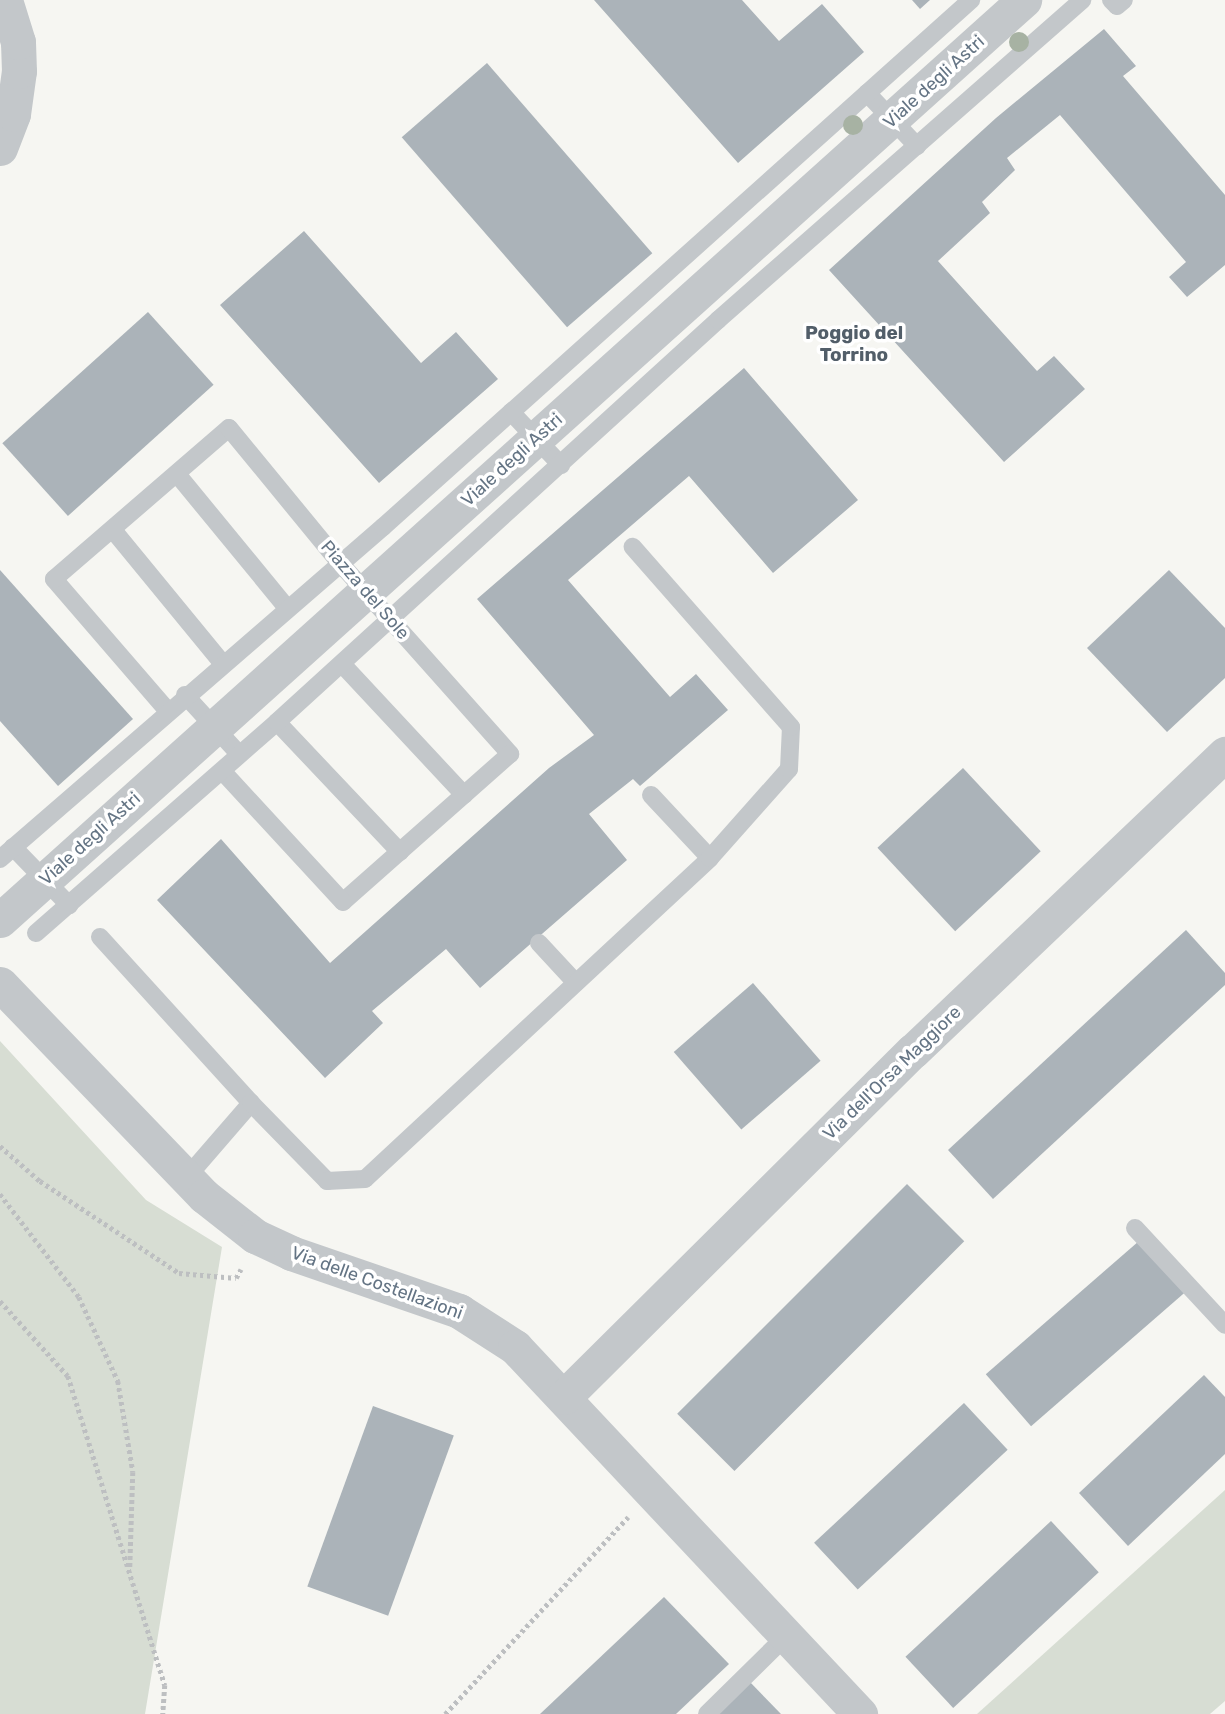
<!DOCTYPE html>
<html>
<head>
<meta charset="utf-8">
<style>
	body { margin:0 }
	#map { position:relative; width:1225px; height:1714px; overflow:hidden; background:#f6f6f2; font-family:Rubik,sans-serif }
	div>[style] { position:absolute }
	[style*='--x'] { left:calc(var(--x)*1px); top:calc(var(--y)*1px); width:calc(var(--w)*1px); rotate:calc(var(--a)*1deg) }
	.green>* { inset:0; background:#d7ddd3 }
	.building>* { inset:0; background:#abb3b9; transform-origin:0 0 }
	.path>* { height:4.5px; margin-top:-2.25px; transform-origin:0; background:repeating-linear-gradient(90deg,#bdbfc1 0 3.5px,transparent 0 7px) }
	.service>* { height:18px; margin:-9px; padding:0 9px; transform-origin:9px; border-radius:9px; background:#c3c7ca }
	.minor>* { height:35px; margin:-17.5px; padding:0 17.5px; transform-origin:17.5px; border-radius:17.5px; background:#c3c7ca }
	.trees>* { width:20px; height:20px; margin:-10px; border-radius:50%; background:#a7b2a3 }
	span { translate:-50% -50%; white-space:nowrap; text-align:center; line-height:1.15; -webkit-text-stroke:7px #fff; paint-order:stroke }
	.street-label { font-size:18px; color:#647484 }
	.neighbourhood-label { font-size:19px; color:#525e69; font-weight:700 }
</style>
</head>
<body>
<div id="map">
	<div class="green">
		<div style="clip-path:polygon(0 1041px,146px 1200px,222px 1247px,145px 1714px,0 1714px)"></div>
		<div style="clip-path:polygon(1225px 1490px,1225px 1701px,1210px 1714px,977px 1714px)"></div>
	</div>
	<div class="building">
		<div style="clip-path:polygon(594px 0,742px 0,779px 41px,822px 4px,864px 52px,738px 163px)"></div>
		<div style="clip-path:polygon(912px 0,930px 0,920px 9px)"></div>
		<div style="clip-path:polygon(1104px 29px,1136px 66px,1123px 76px,1225px 195px,1225px 265px,1187px 297px,1169px 277px,1186px 262px,1060px 115px,1007px 158px,1015px 170px,982px 202px,990px 213px,938px 261px,1037px 371px,1054px 356px,1085px 389px,1004px 462px,829px 270px,996px 118px)"></div>
		<div style="left:487px;top:63px;width:252px;height:113px;rotate:49deg"></div>
		<div style="clip-path:polygon(304px 231px,421px 363px,456px 332px,498px 379px,379px 483px,220px 305px)"></div>
		<div style="left:148px;top:312px;width:98px;height:196px;rotate:48deg"></div>
		<div style="clip-path:polygon(744px 368px,858px 500px,773px 573px,689px 476px,568px 580px,670px 697px,696px 674px,728px 710px,640px 786px,633px 779px,589px 814px,627px 860px,480px 988px,446px 949px,372px 1011px,383px 1023px,325px 1078px,157px 900px,221px 839px,330px 963px,549px 768px,594px 735px,477px 599px)"></div>
		<div style="clip-path:polygon(0 570px,133px 719px,58px 786px,0 721px)"></div>
		<div style="clip-path:polygon(1169px 570px,1225px 628px,1225px 678px,1167px 732px,1087px 648px)"></div>
		<div style="left:963px;top:768px;width:114px;height:117px;rotate:47deg"></div>
		<div style="clip-path:polygon(1186px 930px,1225px 973px,1225px 985px,993px 1199px,948px 1150px)"></div>
		<div style="left:753px;top:983px;width:103px;height:105px;rotate:49deg"></div>
		<div style="left:907px;top:1184px;width:81px;height:325px;rotate:45deg"></div>
		<div style="left:1139px;top:1241px;width:69px;height:203px;rotate:49deg"></div>
		<div style="clip-path:polygon(1204px 1375px,1225px 1397px,1225px 1454px,1128px 1546px,1079px 1493px)"></div>
		<div style="left:964px;top:1403px;width:64px;height:205px;rotate:47deg"></div>
		<div style="left:373px;top:1406px;width:86px;height:192px;rotate:20deg"></div>
		<div style="left:1051px;top:1521px;width:70px;height:199px;rotate:47deg"></div>
		<div style="clip-path:polygon(664px 1597px,729px 1664px,676px 1714px,540px 1714px)"></div>
		<div style="clip-path:polygon(748px 1680px,781px 1714px,712px 1714px)"></div>
	</div>
	<div class="path">
		<div style="--x:0;--y:1146;--w:53;--a:41.2"></div>
		<div style="--x:40;--y:1181;--w:167;--a:33.5"></div>
		<div style="--x:179;--y:1273;--w:57;--a:5"></div>
		<div style="--x:236;--y:1278;--w:10;--a:-61"></div>
		<div style="--x:0;--y:1194;--w:130;--a:52.5"></div>
		<div style="--x:79;--y:1297;--w:93;--a:65.1"></div>
		<div style="--x:118;--y:1381;--w:92;--a:80.6"></div>
		<div style="--x:133;--y:1472;--w:97;--a:91.8"></div>
		<div style="--x:0;--y:1301;--w:101;--a:47.8"></div>
		<div style="--x:68;--y:1376;--w:324;--a:72.6"></div>
		<div style="--x:165;--y:1685;--w:29;--a:94"></div>
		<div style="--x:445;--y:1714;--w:269;--a:-47.1"></div>
	</div>
	<div class="service">
		<div style="--x:1111;--y:0;--w:8;--a:45"></div>
		<div style="--x:1117;--y:6;--w:9;--a:-41"></div>
		<div style="--x:867;--y:93;--w:73;--a:46.7"></div>
		<div style="--x:511;--y:412;--w:73;--a:46.7"></div>
		<div style="--x:177;--y:474;--w:173;--a:50.6"></div>
		<div style="--x:113;--y:530;--w:173;--a:50.6"></div>
		<div style="--x:342;--y:664;--w:179;--a:47"></div>
		<div style="--x:185;--y:695;--w:80;--a:47.5"></div>
		<div style="--x:167;--y:710;--w:173;--a:-130.8"></div>
		<div style="--x:54;--y:579;--w:231;--a:-40.8"></div>
		<div style="--x:229;--y:428;--w:175;--a:50.6"></div>
		<div style="--x:340;--y:563;--w:256;--a:48.3"></div>
		<div style="--x:510;--y:754;--w:223;--a:138.5"></div>
		<div style="--x:343;--y:902;--w:178;--a:-132.7"></div>
		<div style="--x:277;--y:722;--w:179;--a:46.6"></div>
		<div style="--x:651;--y:795;--w:86;--a:46.9"></div>
		<div style="--x:13;--y:847;--w:81;--a:46"></div>
		<div style="--x:0;--y:859;--w:507;--a:-40.92"></div>
		<div style="--x:383;--y:527;--w:790;--a:-41.87"></div>
		<div style="--x:36;--y:933;--w:320;--a:-41.2"></div>
		<div style="--x:277;--y:722;--w:597;--a:-42.35"></div>
		<div style="--x:718;--y:320;--w:485;--a:-41.3"></div>
		<div style="--x:100;--y:937;--w:224;--a:47.7"></div>
		<div style="--x:539;--y:943;--w:54;--a:47.2"></div>
		<div style="--x:187;--y:1177;--w:98;--a:-49.1"></div>
		<div style="--x:251;--y:1103;--w:109;--a:45.7"></div>
		<div style="--x:327;--y:1181;--w:38;--a:-3"></div>
		<div style="--x:365;--y:1179;--w:471;--a:-42.9"></div>
		<div style="--x:710;--y:858;--w:119;--a:-48.4"></div>
		<div style="--x:789;--y:769;--w:42;--a:-87.3"></div>
		<div style="--x:791;--y:727;--w:240;--a:-131.3"></div>
		<div style="--x:1135;--y:1228;--w:132;--a:47.1"></div>
		<div style="--x:707;--y:1714;--w:111;--a:-44.6"></div>
	</div>
	<div class="minor">
		<div style="--x:0;--y:148;--w:36;--a:-69"></div>
		<div style="--x:13;--y:114;--w:43;--a:-82.1"></div>
		<div style="--x:19;--y:71;--w:29;--a:-92"></div>
		<div style="--x:18;--y:42;--w:44;--a:-107.2"></div>
		<div style="--x:0;--y:920;--w:1377;--a:-41.94"></div>
		<div style="--x:0;--y:984;--w:294;--a:46.1"></div>
		<div style="--x:204;--y:1196;--w:65;--a:38.1"></div>
		<div style="--x:255;--y:1236;--w:40;--a:25"></div>
		<div style="--x:291;--y:1253;--w:178;--a:19"></div>
		<div style="--x:459;--y:1311;--w:67;--a:32.7"></div>
		<div style="--x:515;--y:1347;--w:504;--a:46.77"></div>
		<div style="--x:564;--y:1397;--w:491;--a:-44.8"></div>
		<div style="--x:913;--y:1051;--w:431;--a:-43.6"></div>
	</div>
	<div class="trees">
		<div style="left:1019px;top:42px"></div>
		<div style="left:853px;top:125px"></div>
	</div>
	<div class="street-label">
		<span style="left:934px;top:82px;rotate:-42deg">Viale degli Astri</span>
		<span style="left:512px;top:460px;rotate:-42deg">Viale degli Astri</span>
		<span style="left:365px;top:590px;rotate:49deg">Piazza del Sole</span>
		<span style="left:90px;top:839px;rotate:-42deg">Viale degli Astri</span>
		<span style="left:892px;top:1073px;rotate:-44deg">Via dell'Orsa Maggiore</span>
		<span style="left:377px;top:1283px;rotate:20deg">Via delle Costellazioni</span>
	</div>
	<div class="neighbourhood-label">
		<span style="left:854px;top:344px">Poggio del<br>Torrino</span>
	</div>
</div>
</body>
</html>
